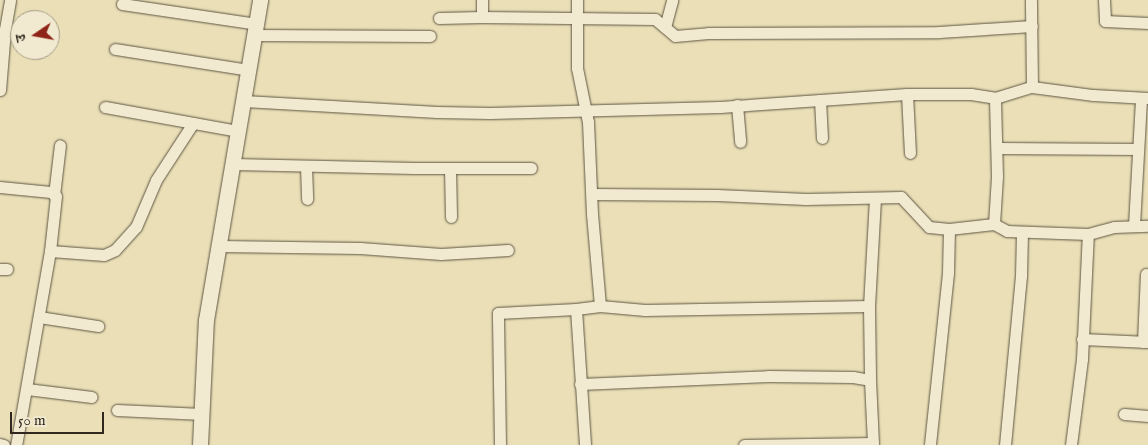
<!DOCTYPE html>
<html>
<head>
<meta charset="utf-8">
<style>
	body { margin:0 }
	#map { position:relative; width:1148px; height:445px; overflow:hidden; background:#eadfb6; font-family:"IM FELL English","Noto Serif Devanagari",serif }
	div>[style] { position:absolute }
	[style*='--x'] { left:calc(var(--x)*1px); top:calc(var(--y)*1px); width:calc(var(--w)*1px); rotate:calc(var(--a)*1deg) }
	.roads { filter:drop-shadow(0 0 1px #5e5544) drop-shadow(0 0 1px #5e5544) }
	.minor>* { height:11px; margin:-5.5px; padding:0 5.5px; transform-origin:5.5px; border-radius:5.5px; background:#f1ead0 }
	.tertiary>* { height:15px; margin:-7.5px; padding:0 7.5px; transform-origin:7.5px; border-radius:7.5px; background:#f1ead0 }
	span { translate:-50% -50%; white-space:nowrap; text-align:center; line-height:1.15; -webkit-text-stroke:5px #f1ead0; paint-order:stroke }
	.north { position:absolute; left:10px; top:10px; width:50px; height:50px; box-sizing:border-box; background:#f1ead0; border:1px solid #a49c89; border-radius:50%; rotate:258deg; font-size:14px; font-weight:700; line-height:20px; text-align:center; color:#30271e }
	.north::after { content:''; display:block; margin:auto; width:18px; height:22px; background:#8f2418; clip-path:polygon(50% 0,100% 100%,50% 72%,0 100%) }
	.scale { position:absolute; left:10px; top:412px; width:94px; height:22px; box-sizing:border-box; border:2px solid #30271e; border-top:0; padding-left:6px; font-size:15px; line-height:18px; white-space:nowrap; color:#30271e; -webkit-text-stroke:4px #f1ead0; paint-order:stroke }
</style>
</head>
<body>
<div id="map">
	<div class="roads">
		<div class="minor">
			<div style="--x:482;--y:0;--w:17;--a:90"></div>
			<div style="--x:482;--y:17;--w:173;--a:0.7"></div>
			<div style="--x:655;--y:19;--w:26;--a:40"></div>
			<div style="--x:675;--y:36;--w:33;--a:-5"></div>
			<div style="--x:708;--y:33;--w:231;--a:-0.2"></div>
			<div style="--x:939;--y:32;--w:93;--a:-3.7"></div>
			<div style="--x:577;--y:0;--w:68;--a:90"></div>
			<div style="--x:577;--y:68;--w:55;--a:78.5"></div>
			<div style="--x:588;--y:122;--w:92;--a:87.5"></div>
			<div style="--x:592;--y:214;--w:92;--a:85"></div>
			<div style="--x:600;--y:306;--w:24;--a:173"></div>
			<div style="--x:576;--y:309;--w:136;--a:86.2"></div>
			<div style="--x:1104;--y:0;--w:21;--a:87"></div>
			<div style="--x:1105;--y:21;--w:43;--a:2.7"></div>
			<div style="--x:122;--y:4;--w:136;--a:8.4"></div>
			<div style="--x:439;--y:18;--w:43;--a:-1.3"></div>
			<div style="--x:665;--y:27;--w:28;--a:-75"></div>
			<div style="--x:255;--y:35;--w:175;--a:0.3"></div>
			<div style="--x:115;--y:49;--w:136;--a:8.9"></div>
			<div style="--x:1032;--y:87;--w:62;--a:7.5"></div>
			<div style="--x:1093;--y:95;--w:55;--a:3.1"></div>
			<div style="--x:0;--y:90;--w:61;--a:-85.3"></div>
			<div style="--x:5;--y:29;--w:29;--a:-80"></div>
			<div style="--x:907;--y:94;--w:59;--a:87.1"></div>
			<div style="--x:820;--y:100;--w:38;--a:87"></div>
			<div style="--x:244;--y:101;--w:193;--a:3.3"></div>
			<div style="--x:437;--y:112;--w:53;--a:1.1"></div>
			<div style="--x:490;--y:113;--w:230;--a:-1.5"></div>
			<div style="--x:720;--y:107;--w:187;--a:-4"></div>
			<div style="--x:907;--y:94;--w:64;--a:0"></div>
			<div style="--x:971;--y:94;--w:24;--a:9"></div>
			<div style="--x:737;--y:105;--w:37;--a:85"></div>
			<div style="--x:105;--y:107;--w:136;--a:10.2"></div>
			<div style="--x:997;--y:148;--w:141;--a:0.4"></div>
			<div style="--x:233;--y:164;--w:181;--a:1.3"></div>
			<div style="--x:414;--y:168;--w:117;--a:0"></div>
			<div style="--x:306;--y:166;--w:33;--a:88"></div>
			<div style="--x:450;--y:168;--w:49;--a:88.8"></div>
			<div style="--x:0;--y:187;--w:51;--a:5.6"></div>
			<div style="--x:51;--y:192;--w:6;--a:39"></div>
			<div style="--x:56;--y:196;--w:55;--a:96.2"></div>
			<div style="--x:50;--y:251;--w:197;--a:99.9"></div>
			<div style="--x:592;--y:194;--w:125;--a:0.5"></div>
			<div style="--x:717;--y:195;--w:89;--a:2.6"></div>
			<div style="--x:806;--y:199;--w:95;--a:-1.2"></div>
			<div style="--x:901;--y:197;--w:41;--a:47"></div>
			<div style="--x:929;--y:227;--w:20;--a:6"></div>
			<div style="--x:949;--y:229;--w:44;--a:91.3"></div>
			<div style="--x:948;--y:273;--w:173;--a:96"></div>
			<div style="--x:54;--y:195;--w:50;--a:-83.2"></div>
			<div style="--x:994;--y:224;--w:15;--a:28"></div>
			<div style="--x:1007;--y:231;--w:53;--a:2.2"></div>
			<div style="--x:1060;--y:233;--w:28;--a:2"></div>
			<div style="--x:1088;--y:234;--w:27;--a:-15"></div>
			<div style="--x:1114;--y:227;--w:34;--a:-2"></div>
			<div style="--x:1134;--y:225;--w:127;--a:-86.8"></div>
			<div style="--x:949;--y:229;--w:45;--a:-6.3"></div>
			<div style="--x:994;--y:224;--w:48;--a:-86.4"></div>
			<div style="--x:997;--y:176;--w:78;--a:-91.5"></div>
			<div style="--x:995;--y:98;--w:39;--a:-17"></div>
			<div style="--x:1032;--y:87;--w:87;--a:-90.7"></div>
			<div style="--x:219;--y:246;--w:141;--a:0.8"></div>
			<div style="--x:360;--y:248;--w:81;--a:4.2"></div>
			<div style="--x:441;--y:254;--w:67;--a:-3.4"></div>
			<div style="--x:50;--y:251;--w:54;--a:4.2"></div>
			<div style="--x:104;--y:255;--w:12;--a:-24"></div>
			<div style="--x:115;--y:250;--w:31;--a:-48"></div>
			<div style="--x:136;--y:227;--w:51;--a:-66.9"></div>
			<div style="--x:156;--y:180;--w:68;--a:-57"></div>
			<div style="--x:0;--y:269;--w:7;--a:0"></div>
			<div style="--x:600;--y:306;--w:45;--a:5.1"></div>
			<div style="--x:645;--y:310;--w:224;--a:-1"></div>
			<div style="--x:869;--y:306;--w:74;--a:89.2"></div>
			<div style="--x:869;--y:306;--w:108;--a:-86.8"></div>
			<div style="--x:39;--y:317;--w:60;--a:8.7"></div>
			<div style="--x:1082;--y:339;--w:66;--a:2.6"></div>
			<div style="--x:1143;--y:342;--w:68;--a:-87.5"></div>
			<div style="--x:580;--y:384;--w:188;--a:-2.4"></div>
			<div style="--x:768;--y:376;--w:85;--a:0.7"></div>
			<div style="--x:853;--y:377;--w:17;--a:10"></div>
			<div style="--x:870;--y:380;--w:63;--a:87.3"></div>
			<div style="--x:873;--y:443;--w:129;--a:179.1"></div>
			<div style="--x:27;--y:389;--w:65;--a:7"></div>
			<div style="--x:117;--y:410;--w:85;--a:2.7"></div>
			<div style="--x:1124;--y:414;--w:24;--a:5"></div>
			<div style="--x:0;--y:444;--w:4;--a:14"></div>
			<div style="--x:500;--y:445;--w:132;--a:-90.9"></div>
			<div style="--x:498;--y:313;--w:78;--a:-2.9"></div>
			<div style="--x:1005;--y:445;--w:170;--a:-84.6"></div>
			<div style="--x:1021;--y:276;--w:44;--a:-88.7"></div>
			<div style="--x:1071;--y:445;--w:87;--a:-82.7"></div>
			<div style="--x:1082;--y:359;--w:125;--a:-87.3"></div>
		</div>
		<div class="tertiary">
			<div style="--x:200;--y:445;--w:125;--a:-87.3"></div>
			<div style="--x:206;--y:320;--w:325;--a:-80.4"></div>
		</div>
	</div>
	<div class="north">उ</div>
	<div class="scale">50 m</div>
</div>
</body>
</html>
